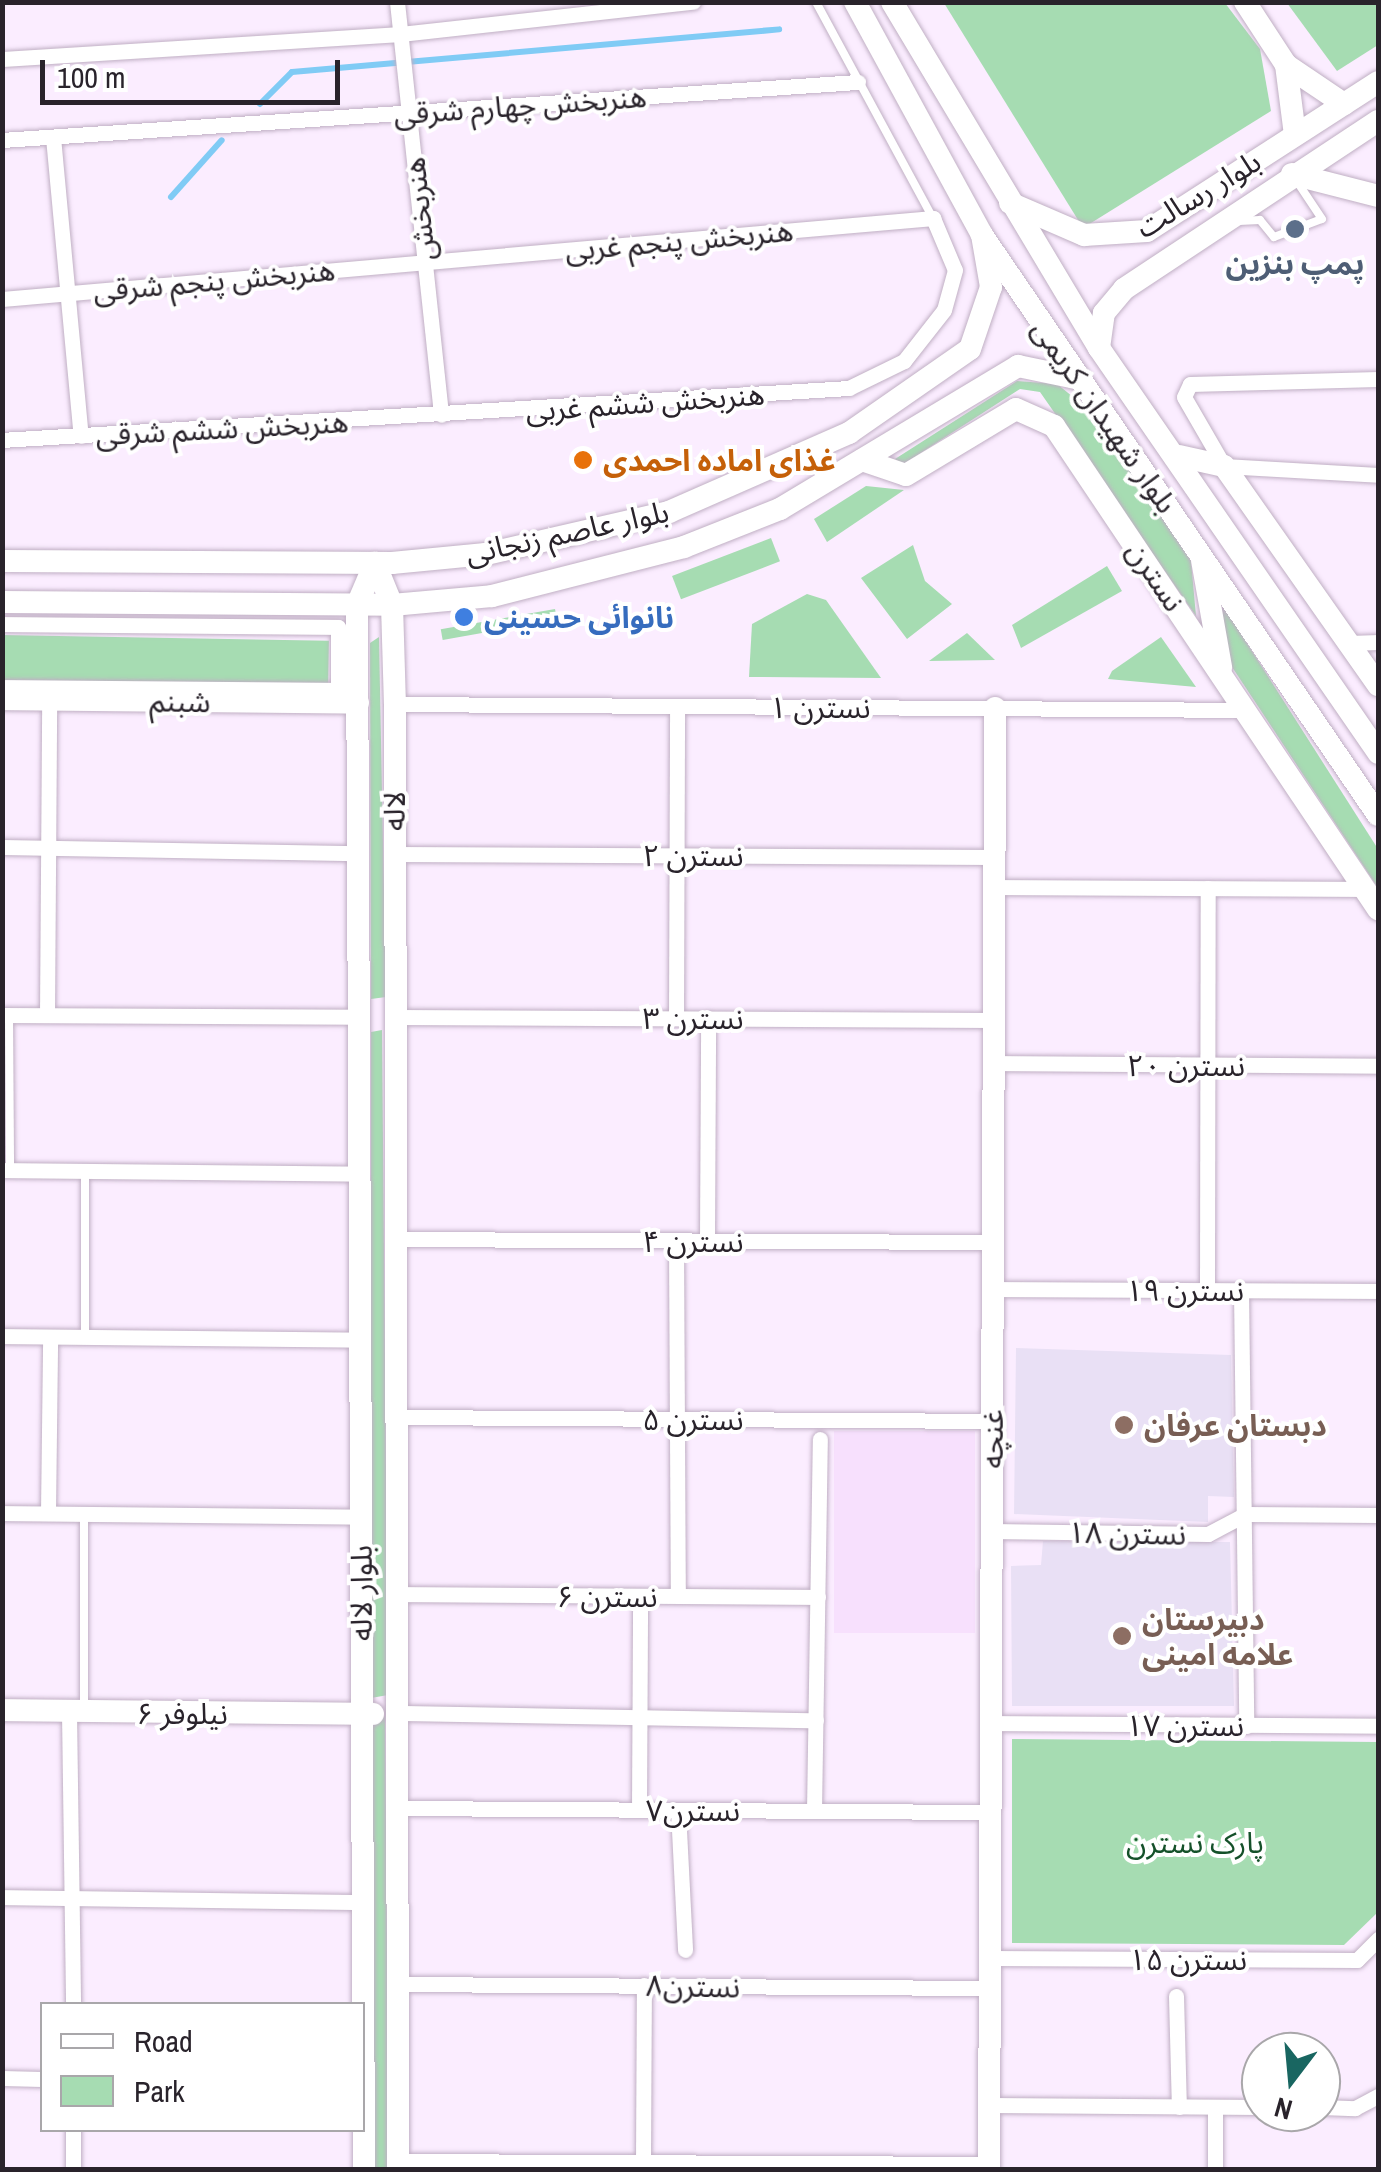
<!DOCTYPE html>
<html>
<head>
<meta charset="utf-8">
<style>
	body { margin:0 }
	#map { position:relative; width:1381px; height:2172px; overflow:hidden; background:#fbedff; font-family:"Archivo Narrow","Noto Sans Arabic",sans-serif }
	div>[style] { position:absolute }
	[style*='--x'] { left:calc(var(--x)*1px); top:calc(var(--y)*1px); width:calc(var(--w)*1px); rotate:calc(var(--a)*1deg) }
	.built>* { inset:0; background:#f7e0fd; transform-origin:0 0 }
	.education>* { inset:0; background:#e9e0f5 }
	.green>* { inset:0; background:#a6dcb2; transform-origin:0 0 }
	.stream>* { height:6px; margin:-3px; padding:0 3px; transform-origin:3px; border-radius:3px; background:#80cbf5 }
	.roads { filter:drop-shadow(0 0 2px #c0afc4) drop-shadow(0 0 2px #c0afc4) }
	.lane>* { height:8px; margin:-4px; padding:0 4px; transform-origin:4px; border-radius:4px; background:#fff }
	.street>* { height:15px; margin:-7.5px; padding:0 7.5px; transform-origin:7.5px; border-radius:7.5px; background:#fff }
	.secondary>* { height:22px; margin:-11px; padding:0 11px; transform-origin:11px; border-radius:11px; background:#fff }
	.dots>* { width:28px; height:28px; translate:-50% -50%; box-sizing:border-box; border:5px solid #fff; border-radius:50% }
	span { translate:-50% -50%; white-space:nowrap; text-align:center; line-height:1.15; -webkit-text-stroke:8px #fff; paint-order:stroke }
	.street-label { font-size:30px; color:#29232b }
	.service-label { font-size:30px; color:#4e5e75; font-weight:700 }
	.food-label { font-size:30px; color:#c56008; font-weight:700 }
	.left { translate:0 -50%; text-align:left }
	.shop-label { font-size:30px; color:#366cbe; font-weight:700 }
	.education-label { font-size:30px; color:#785e54; font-weight:700 }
	.park-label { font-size:30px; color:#15512a }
	.frame { position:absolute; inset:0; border:5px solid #29232b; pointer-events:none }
	.legend { position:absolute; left:40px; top:2002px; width:325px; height:130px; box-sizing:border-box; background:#fff; border:2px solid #a9a7aa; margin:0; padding:12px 18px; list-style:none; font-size:30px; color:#29232b }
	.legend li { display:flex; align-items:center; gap:20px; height:50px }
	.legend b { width:50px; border:2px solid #a9a7aa }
	.north { position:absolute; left:1241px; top:2032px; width:100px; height:100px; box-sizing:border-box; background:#fff; border:2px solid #a9a7aa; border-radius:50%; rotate:196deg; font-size:28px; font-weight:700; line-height:40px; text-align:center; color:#29232b }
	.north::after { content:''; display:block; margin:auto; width:35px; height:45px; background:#196661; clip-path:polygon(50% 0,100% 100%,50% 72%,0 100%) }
	.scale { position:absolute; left:40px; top:60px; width:300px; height:45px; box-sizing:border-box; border:5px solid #29232b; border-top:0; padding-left:12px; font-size:30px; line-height:35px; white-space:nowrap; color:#29232b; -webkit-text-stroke:8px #fff; paint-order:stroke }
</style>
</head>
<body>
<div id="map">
	<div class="built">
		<div style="left:834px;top:1431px;width:141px;height:202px"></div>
	</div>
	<div class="education">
		<div style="clip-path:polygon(1016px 1348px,1231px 1355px,1234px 1497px,1208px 1496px,1208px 1522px,1014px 1514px)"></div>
		<div style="clip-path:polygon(1043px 1541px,1230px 1542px,1234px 1706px,1012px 1706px,1011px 1566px,1041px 1565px)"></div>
	</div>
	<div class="green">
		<div style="clip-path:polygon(944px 3px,1225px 3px,1260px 49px,1271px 111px,1083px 228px)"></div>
		<div style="clip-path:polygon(1287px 3px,1378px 3px,1378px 45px,1337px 71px)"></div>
		<div style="clip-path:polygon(1017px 381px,1057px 384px,1088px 409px,1191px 561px,1196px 616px,1040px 392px,1020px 389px,902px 465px,895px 459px)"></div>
		<div style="clip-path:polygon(866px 486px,904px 490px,827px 542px,814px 519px)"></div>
		<div style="left:771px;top:538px;width:25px;height:106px;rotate:69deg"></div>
		<div style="clip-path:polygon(913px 545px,925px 581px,952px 604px,907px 639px,861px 578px)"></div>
		<div style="clip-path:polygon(1107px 566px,1122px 591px,1021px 648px,1012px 625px)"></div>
		<div style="clip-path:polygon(807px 594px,826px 600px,881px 678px,749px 677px,752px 624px)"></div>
		<div style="clip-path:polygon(1220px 601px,1378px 849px,1378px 888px,1230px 664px)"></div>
		<div style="left:555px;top:609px;width:11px;height:116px;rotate:80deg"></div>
		<div style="clip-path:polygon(967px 633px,995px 660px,929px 661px)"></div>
		<div style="left:3px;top:635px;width:326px;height:46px;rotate:1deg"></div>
		<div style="clip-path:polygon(379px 637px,386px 997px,371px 999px,370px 643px)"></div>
		<div style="clip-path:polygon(1161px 637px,1196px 687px,1108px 679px,1112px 671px)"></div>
		<div style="clip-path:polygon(382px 1030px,388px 1695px,371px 1698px,371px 1032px)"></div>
		<div style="clip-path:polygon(385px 1716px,389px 2169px,372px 2170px,372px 1719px)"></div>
		<div style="clip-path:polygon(1012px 1739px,1378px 1742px,1378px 1912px,1344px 1945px,1012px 1943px)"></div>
	</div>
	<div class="stream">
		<div style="--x:260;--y:104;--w:45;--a:-45"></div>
		<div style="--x:292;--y:72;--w:489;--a:-5"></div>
		<div style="--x:171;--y:197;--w:76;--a:-48.2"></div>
	</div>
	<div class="roads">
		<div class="lane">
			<div style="--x:816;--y:2;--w:246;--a:61.6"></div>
			<div style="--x:1239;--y:221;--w:21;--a:-3"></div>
			<div style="--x:1260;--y:220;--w:22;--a:51"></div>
			<div style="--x:1274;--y:237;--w:51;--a:-20.6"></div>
			<div style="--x:1322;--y:219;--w:47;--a:-123.7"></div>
			<div style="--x:9;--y:1015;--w:155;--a:89.6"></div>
			<div style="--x:85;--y:1172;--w:165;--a:90"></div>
			<div style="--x:84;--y:1708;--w:194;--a:-90"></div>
		</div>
		<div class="street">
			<div style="--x:397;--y:2;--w:415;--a:83.9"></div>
			<div style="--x:2;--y:59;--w:400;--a:-3.6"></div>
			<div style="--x:401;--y:34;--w:294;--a:-6.3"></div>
			<div style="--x:53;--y:137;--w:300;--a:84.7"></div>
			<div style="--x:2;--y:140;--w:858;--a:-3.88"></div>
			<div style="--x:2;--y:299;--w:935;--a:-4.97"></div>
			<div style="--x:933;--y:218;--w:56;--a:67.1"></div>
			<div style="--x:955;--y:270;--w:41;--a:105.4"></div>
			<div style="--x:944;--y:310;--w:65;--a:128.1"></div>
			<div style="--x:904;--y:361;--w:61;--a:153.9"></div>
			<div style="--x:849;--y:388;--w:849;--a:176.49"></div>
			<div style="--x:1378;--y:379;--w:188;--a:178.5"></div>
			<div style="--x:1190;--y:384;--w:14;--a:115"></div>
			<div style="--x:1184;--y:397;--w:80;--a:59.9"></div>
			<div style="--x:1224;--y:466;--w:154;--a:3.3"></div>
			<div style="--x:2;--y:624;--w:336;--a:0.5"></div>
			<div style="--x:338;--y:627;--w:63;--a:90"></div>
			<div style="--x:338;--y:690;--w:336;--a:-179.5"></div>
			<div style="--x:1350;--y:643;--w:28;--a:-2"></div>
			<div style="--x:395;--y:704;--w:850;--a:0.4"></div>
			<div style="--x:2;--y:847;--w:356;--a:1"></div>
			<div style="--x:393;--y:854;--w:601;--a:0.29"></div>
			<div style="--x:994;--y:887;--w:371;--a:0.3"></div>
			<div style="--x:2;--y:1015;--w:357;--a:0.3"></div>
			<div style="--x:47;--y:1015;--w:316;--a:-89.6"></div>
			<div style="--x:394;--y:1017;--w:599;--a:0.29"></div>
			<div style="--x:676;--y:1018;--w:312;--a:-89.8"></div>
			<div style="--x:993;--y:1063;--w:385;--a:0.4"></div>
			<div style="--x:2;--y:1170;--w:358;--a:0.6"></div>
			<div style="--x:394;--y:1239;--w:598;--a:0.29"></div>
			<div style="--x:707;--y:1240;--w:222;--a:-89.7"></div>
			<div style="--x:676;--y:1242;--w:354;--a:89.7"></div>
			<div style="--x:992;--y:1289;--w:386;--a:0.3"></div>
			<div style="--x:1207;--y:1290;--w:402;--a:-89.9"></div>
			<div style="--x:1241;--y:1290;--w:436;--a:89.3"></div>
			<div style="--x:2;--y:1336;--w:358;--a:0.6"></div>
			<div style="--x:395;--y:1417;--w:597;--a:0.38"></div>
			<div style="--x:2;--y:1513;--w:359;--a:0.6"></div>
			<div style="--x:48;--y:1513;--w:176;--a:-89.3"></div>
			<div style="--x:991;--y:1531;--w:217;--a:0.8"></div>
			<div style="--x:1208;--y:1534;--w:43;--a:-27.8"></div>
			<div style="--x:1246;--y:1514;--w:132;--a:0.4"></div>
			<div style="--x:396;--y:1594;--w:422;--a:0.4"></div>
			<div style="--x:69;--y:1712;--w:292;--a:89.2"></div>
			<div style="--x:397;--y:1713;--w:419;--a:1"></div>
			<div style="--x:991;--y:1723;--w:387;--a:0.4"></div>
			<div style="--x:397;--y:1808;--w:593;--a:0.39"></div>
			<div style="--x:639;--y:1810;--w:214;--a:-89.7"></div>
			<div style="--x:678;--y:1810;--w:140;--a:87.1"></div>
			<div style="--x:814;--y:1811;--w:372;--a:-89.1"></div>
			<div style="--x:2;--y:1897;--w:361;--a:0.8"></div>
			<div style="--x:990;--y:1958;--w:367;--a:0.3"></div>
			<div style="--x:1357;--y:1960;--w:30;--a:-45"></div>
			<div style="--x:397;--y:1984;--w:593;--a:0.39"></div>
			<div style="--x:1176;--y:1996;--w:111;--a:88.5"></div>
			<div style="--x:2;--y:2078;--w:40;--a:1.4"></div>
			<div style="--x:989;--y:2105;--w:272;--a:0.4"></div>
			<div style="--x:1321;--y:2107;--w:34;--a:2"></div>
			<div style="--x:1355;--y:2108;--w:26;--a:-28"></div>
			<div style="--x:398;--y:2161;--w:591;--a:0.29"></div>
			<div style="--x:643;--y:2162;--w:177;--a:-89.7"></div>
			<div style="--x:73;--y:2170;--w:40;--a:-90"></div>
			<div style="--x:1215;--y:2170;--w:63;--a:-90"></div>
		</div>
		<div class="secondary">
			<div style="--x:855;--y:2;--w:265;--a:61.4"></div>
			<div style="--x:982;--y:235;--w:702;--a:55.68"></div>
			<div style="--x:892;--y:2;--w:403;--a:59.1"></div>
			<div style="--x:1099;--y:348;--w:492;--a:55.4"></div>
			<div style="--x:1245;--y:2;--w:75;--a:56.9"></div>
			<div style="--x:1295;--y:135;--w:71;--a:-97.3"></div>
			<div style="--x:1286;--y:65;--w:70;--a:33.9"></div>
			<div style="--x:1292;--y:174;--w:89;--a:14.3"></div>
			<div style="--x:1010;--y:203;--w:81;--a:23.4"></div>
			<div style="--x:1084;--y:235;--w:63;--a:-3.6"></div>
			<div style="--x:1147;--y:231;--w:275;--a:-32.8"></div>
			<div style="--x:1099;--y:348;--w:35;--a:-82"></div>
			<div style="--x:1104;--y:313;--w:31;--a:-50"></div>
			<div style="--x:1124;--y:289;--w:305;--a:-33.5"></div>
			<div style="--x:1179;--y:456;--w:46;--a:12.5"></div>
			<div style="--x:1224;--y:466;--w:268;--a:54.9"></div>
			<div style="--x:862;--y:460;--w:46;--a:18.8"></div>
			<div style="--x:906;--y:475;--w:128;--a:-31"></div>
			<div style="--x:1016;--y:409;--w:42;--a:24.1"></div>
			<div style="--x:1054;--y:426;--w:582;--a:56.15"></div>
			<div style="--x:1202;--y:560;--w:109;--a:79.9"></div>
			<div style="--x:2;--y:561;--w:390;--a:0.3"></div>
			<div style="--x:392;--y:563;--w:94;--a:-5.5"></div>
			<div style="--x:486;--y:554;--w:188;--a:-12.9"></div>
			<div style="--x:669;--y:512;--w:197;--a:-23.7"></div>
			<div style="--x:849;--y:433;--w:147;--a:-34.8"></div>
			<div style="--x:970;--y:349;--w:65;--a:-71.3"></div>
			<div style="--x:991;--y:287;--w:53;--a:-99.8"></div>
			<div style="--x:375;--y:563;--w:45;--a:68"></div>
			<div style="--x:392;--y:605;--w:99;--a:88.3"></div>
			<div style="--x:395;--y:704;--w:1466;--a:89.88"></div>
			<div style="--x:2;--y:602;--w:390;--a:0.4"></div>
			<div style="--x:392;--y:605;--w:100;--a:-5.1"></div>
			<div style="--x:492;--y:596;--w:198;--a:-14.3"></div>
			<div style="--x:684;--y:547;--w:103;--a:-21.6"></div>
			<div style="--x:780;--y:509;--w:278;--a:-31"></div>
			<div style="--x:1018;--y:366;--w:59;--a:11.7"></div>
			<div style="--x:2;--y:699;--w:356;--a:0.6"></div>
			<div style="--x:2;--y:1710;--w:371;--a:0.6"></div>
			<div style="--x:364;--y:2170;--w:1565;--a:-90.26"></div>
			<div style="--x:357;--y:605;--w:46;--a:-66.8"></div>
			<div style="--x:989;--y:2170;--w:1462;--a:-89.76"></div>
		</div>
	</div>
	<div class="dots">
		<div style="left:1295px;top:229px;background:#5c6f8a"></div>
		<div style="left:583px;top:460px;background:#e8710a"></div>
		<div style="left:464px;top:617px;background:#3f7fe0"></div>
		<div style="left:1124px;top:1425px;background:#8d6e63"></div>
		<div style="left:1122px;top:1636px;background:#8d6e63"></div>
	</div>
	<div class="street-label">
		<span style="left:520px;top:105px;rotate:-4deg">هنربخش چهارم شرقی</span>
		<span style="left:1198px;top:194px;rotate:-31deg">بلوار رسالت</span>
		<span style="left:419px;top:209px;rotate:-96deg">هنربخش</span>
		<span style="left:679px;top:240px;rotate:-5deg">هنربخش پنجم غربی</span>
		<span style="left:214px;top:280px;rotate:-5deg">هنربخش پنجم شرقی</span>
		<span style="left:645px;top:402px;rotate:-4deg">هنربخش ششم غربی</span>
		<span style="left:1105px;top:416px;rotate:55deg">بلوار شهیدان کریمی</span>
		<span style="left:222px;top:428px;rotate:-3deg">هنربخش ششم شرقی</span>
		<span style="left:567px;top:532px;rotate:-12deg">بلوار عاصم زنجانی</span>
		<span style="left:1156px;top:576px;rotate:56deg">نسترن</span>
		<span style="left:180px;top:701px;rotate:1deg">شبنم</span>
		<span style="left:820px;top:707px">نسترن ۱</span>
		<span style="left:394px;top:811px;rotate:-89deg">لاله</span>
		<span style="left:693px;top:855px">نسترن ۲</span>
		<span style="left:693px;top:1018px">نسترن ۳</span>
		<span style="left:1186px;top:1065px">نسترن ۲۰</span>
		<span style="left:693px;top:1241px">نسترن ۴</span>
		<span style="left:1185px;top:1290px">نسترن ۱۹</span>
		<span style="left:693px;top:1419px">نسترن ۵</span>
		<span style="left:992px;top:1439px;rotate:-90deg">غنچه</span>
		<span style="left:1127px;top:1533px;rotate:1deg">نسترن ۱۸</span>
		<span style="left:361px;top:1593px;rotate:-90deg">بلوار لاله</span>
		<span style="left:607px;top:1596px">نسترن ۶</span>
		<span style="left:182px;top:1713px">نیلوفر ۶</span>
		<span style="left:1185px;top:1725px">نسترن ۱۷</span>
		<span style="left:693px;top:1810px">نسترن۷</span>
		<span style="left:1188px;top:1959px">نسترن ۱۵</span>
		<span style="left:693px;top:1986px;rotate:1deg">نسترن۸</span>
	</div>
	<div class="service-label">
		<span style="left:1295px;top:263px">پمپ بنزین</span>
	</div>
	<div class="food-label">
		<span class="left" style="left:603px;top:460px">غذای اماده احمدی</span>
	</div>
	<div class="shop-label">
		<span class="left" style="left:484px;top:617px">نانوائی حسینی</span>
	</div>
	<div class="education-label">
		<span class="left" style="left:1144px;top:1425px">دبستان عرفان</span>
		<span class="left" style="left:1142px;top:1636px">دبیرستان<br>علامه امینی</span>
	</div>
	<div class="park-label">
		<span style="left:1195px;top:1842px">پارک نسترن</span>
	</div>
	<div class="frame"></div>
	<ul class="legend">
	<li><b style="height:12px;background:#fff"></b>Road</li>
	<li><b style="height:28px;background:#a6dcb2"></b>Park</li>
	</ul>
	<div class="north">N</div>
	<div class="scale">100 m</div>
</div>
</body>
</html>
